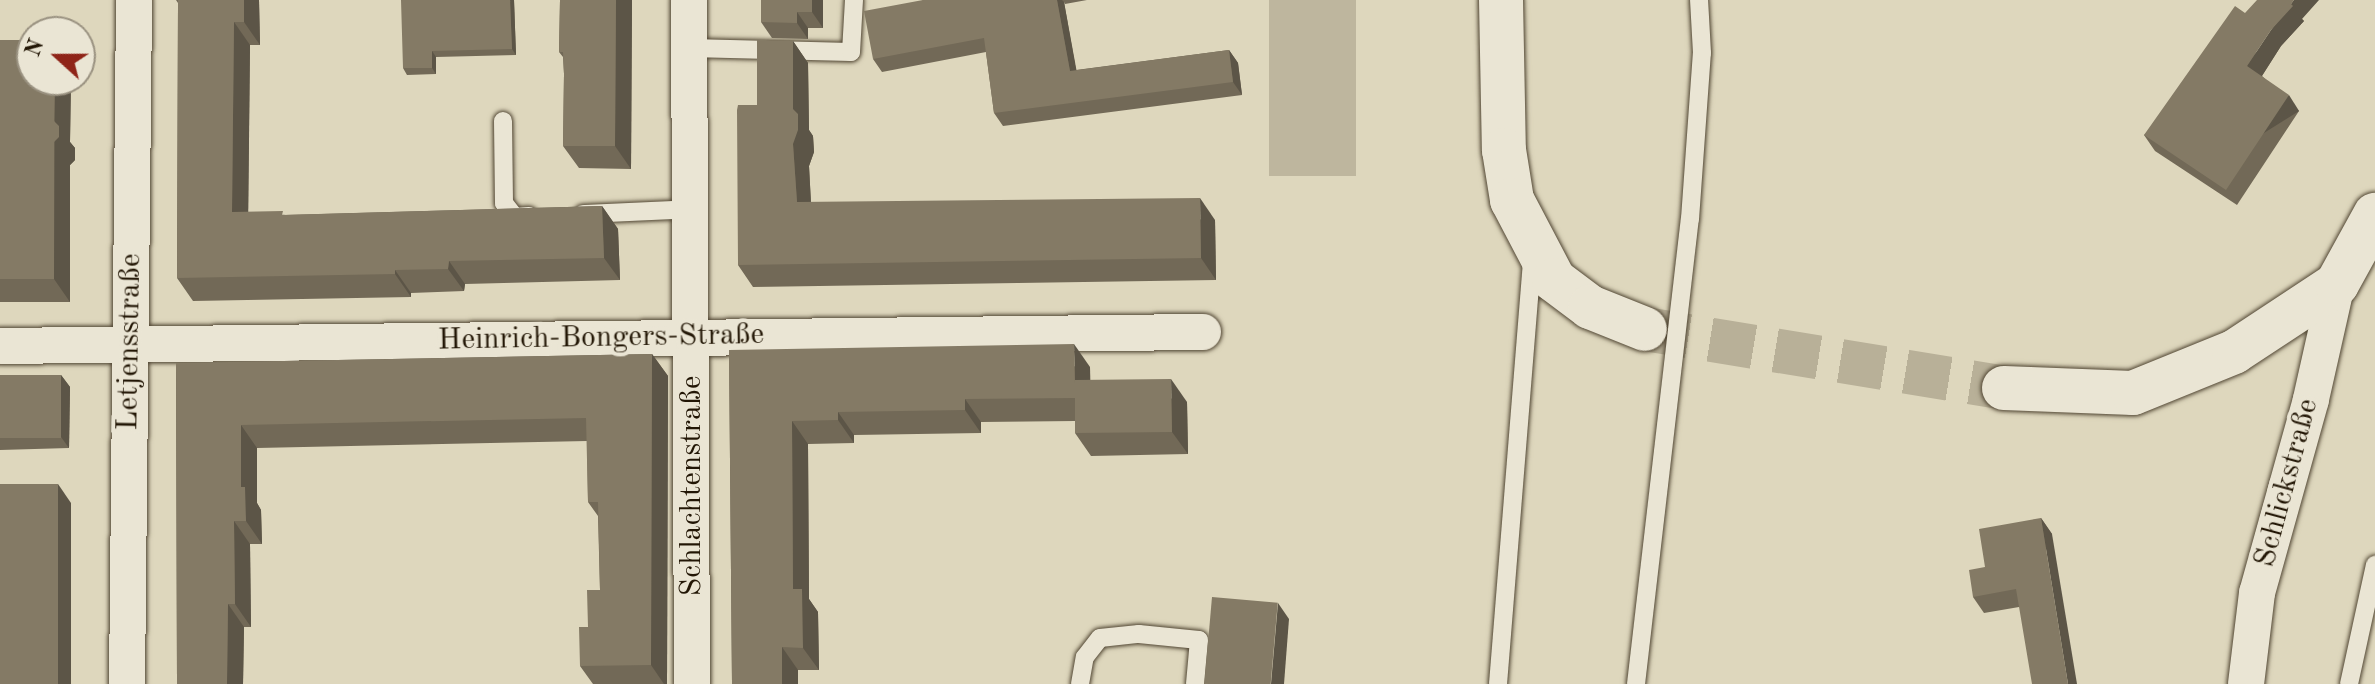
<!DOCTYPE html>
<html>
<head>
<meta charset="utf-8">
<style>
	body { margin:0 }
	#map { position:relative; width:2375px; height:684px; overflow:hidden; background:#ded7bd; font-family:"Old Standard TT",serif }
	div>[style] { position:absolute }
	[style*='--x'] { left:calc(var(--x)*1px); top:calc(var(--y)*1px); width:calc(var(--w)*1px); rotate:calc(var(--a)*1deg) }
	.green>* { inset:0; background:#beb69e; transform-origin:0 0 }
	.tertiary-tunnel>* { height:44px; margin-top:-22px; transform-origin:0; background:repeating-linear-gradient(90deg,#b8b098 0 44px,transparent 0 66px) }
	.roads { filter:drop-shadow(0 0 2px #514633) drop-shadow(0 0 2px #514633) }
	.service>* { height:18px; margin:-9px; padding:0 9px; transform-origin:9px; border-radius:9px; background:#eae5d4 }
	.minor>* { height:36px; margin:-18px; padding:0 18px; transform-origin:18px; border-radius:18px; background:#eae5d4 }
	.tertiary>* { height:44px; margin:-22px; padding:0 22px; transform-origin:22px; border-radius:22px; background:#eae5d4 }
	.wall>* { inset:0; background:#726957 }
	.shaded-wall>* { inset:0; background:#5c5547; transform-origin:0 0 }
	.building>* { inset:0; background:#847a65; transform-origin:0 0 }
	span { translate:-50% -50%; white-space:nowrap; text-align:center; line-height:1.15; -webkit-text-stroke:8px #eae5d4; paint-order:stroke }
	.street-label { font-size:30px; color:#221605 }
	.north { position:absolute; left:16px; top:16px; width:80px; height:80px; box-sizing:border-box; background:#eae5d4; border:2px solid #9a9281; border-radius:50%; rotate:291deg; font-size:22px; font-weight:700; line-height:32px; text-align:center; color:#221605 }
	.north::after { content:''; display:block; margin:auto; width:28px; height:36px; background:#8f2418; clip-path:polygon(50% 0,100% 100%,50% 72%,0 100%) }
</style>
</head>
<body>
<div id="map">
	<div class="green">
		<div style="left:1269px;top:0;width:87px;height:176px"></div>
	</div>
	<div class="tertiary-tunnel">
		<div style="--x:1645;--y:329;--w:364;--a:9.3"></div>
	</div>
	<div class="roads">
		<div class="service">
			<div style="--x:690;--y:48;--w:161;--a:1.4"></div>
			<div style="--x:851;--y:52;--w:52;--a:-86.7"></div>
			<div style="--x:503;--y:121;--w:82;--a:89.3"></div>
			<div style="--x:504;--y:203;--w:18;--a:52"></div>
			<div style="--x:515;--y:217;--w:14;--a:-4"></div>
			<div style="--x:583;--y:214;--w:109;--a:-2.6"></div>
			<div style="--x:1080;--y:684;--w:27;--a:-80"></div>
			<div style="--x:1085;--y:657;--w:24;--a:-52"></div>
			<div style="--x:1100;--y:638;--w:39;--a:-6"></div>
			<div style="--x:1139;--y:634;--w:60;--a:5.7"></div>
			<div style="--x:1199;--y:640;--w:44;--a:95.2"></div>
			<div style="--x:1498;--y:684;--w:426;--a:-85.4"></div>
			<div style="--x:1636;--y:684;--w:468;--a:-83.4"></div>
			<div style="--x:1690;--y:219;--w:166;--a:-85.9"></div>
			<div style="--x:1702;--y:53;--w:53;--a:-93.2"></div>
			<div style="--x:2349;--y:684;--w:122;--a:-77.7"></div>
		</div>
		<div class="minor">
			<div style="--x:689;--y:0;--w:684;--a:89.75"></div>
			<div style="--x:0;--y:346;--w:1203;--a:-0.67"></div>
			<div style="--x:127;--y:684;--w:684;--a:-89.41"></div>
			<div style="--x:2246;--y:684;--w:92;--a:-83.1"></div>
			<div style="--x:2257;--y:593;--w:201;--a:-74.4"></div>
			<div style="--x:2311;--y:399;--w:118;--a:-77.3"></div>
		</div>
		<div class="tertiary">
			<div style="--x:1501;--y:0;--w:150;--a:88.9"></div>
			<div style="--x:1504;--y:150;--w:51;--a:80.9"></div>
			<div style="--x:1512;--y:200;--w:90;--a:62.3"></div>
			<div style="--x:1554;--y:280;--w:45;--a:36.9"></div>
			<div style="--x:1590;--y:307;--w:59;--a:21.8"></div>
			<div style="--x:2004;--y:388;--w:129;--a:2.2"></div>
			<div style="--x:2133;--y:393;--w:109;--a:-22.1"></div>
			<div style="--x:2234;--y:352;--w:123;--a:-33.4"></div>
			<div style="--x:2337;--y:284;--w:79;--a:-61.2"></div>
		</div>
	</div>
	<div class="wall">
		<div style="clip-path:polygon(176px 0,259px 0,260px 45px,250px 45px,248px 212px,286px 215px,602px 206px,618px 229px,620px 280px,465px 284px,464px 291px,411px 293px,411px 297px,193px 301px,177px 278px,178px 3px)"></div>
		<div style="clip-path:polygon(514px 0,516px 55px,436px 57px,436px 74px,407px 75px,403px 68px)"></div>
		<div style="clip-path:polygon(560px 0,632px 0,631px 169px,579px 168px,563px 146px,564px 74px,563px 57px,559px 52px)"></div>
		<div style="clip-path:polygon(823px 0,823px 28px,808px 28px,808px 39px,772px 38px,761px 22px)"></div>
		<div style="clip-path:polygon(923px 0,1087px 0,1065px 4px,1064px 2px,1076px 70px,1229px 50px,1238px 63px,1242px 95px,1003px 126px,994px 113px,986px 52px,882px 72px,873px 59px)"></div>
		<div style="clip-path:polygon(2302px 19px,2304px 21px,2281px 46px,2262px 76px,2299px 111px,2237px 205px,2155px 151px,2144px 135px)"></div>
		<div style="clip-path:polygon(0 40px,32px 80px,71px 80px,70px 142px,75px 148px,75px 160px,70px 165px,70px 302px,0 302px)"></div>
		<div style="clip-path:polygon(793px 41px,808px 63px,809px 130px,813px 136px,814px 152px,809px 166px,811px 202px,1215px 220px,1216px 280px,753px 287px,738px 265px,757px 105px)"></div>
		<div style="clip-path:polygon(729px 350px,1090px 367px,1090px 380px,1187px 402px,1188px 454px,1091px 456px,1075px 433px,1075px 421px,981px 422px,981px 433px,854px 435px,854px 443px,808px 444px,809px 599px,818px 612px,819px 670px,798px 670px,732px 684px)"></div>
		<div style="clip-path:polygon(652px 354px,668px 376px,667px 684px,593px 684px,580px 666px,588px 627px,600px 590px,598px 516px,588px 502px,587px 441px,257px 448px,257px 503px,261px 510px,262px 544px,250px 544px,251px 627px,244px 627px,243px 684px,177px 684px,176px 363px)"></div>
		<div style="clip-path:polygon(0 375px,61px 375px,70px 387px,69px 448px,0 450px)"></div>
		<div style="clip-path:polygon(2041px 518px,2052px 534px,2019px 607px,1984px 613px,1973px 597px,1985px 567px)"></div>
	</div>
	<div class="shaded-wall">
		<div style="clip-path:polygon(244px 0,259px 0,260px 45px,244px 22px)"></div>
		<div style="clip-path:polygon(510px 0,514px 0,516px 55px,512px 49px)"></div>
		<div style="clip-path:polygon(616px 0,632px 0,631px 169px,615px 146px)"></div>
		<div style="clip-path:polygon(812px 0,823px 0,823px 28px,812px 12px)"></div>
		<div style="clip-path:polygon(1057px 0,1062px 0,1064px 2px,1079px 84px,1070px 71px)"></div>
		<div style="clip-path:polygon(2294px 0,2319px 0,2302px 19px,2304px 21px,2281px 46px,2258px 82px,2247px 66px,2271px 30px)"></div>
		<div style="clip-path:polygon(797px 12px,808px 28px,808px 39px,797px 23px)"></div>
		<div style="clip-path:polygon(234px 22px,250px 45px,248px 235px,232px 212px)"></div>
		<div style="clip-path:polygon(793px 41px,808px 63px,809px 130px,813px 136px,814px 152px,809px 166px,812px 224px,797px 202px,793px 144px)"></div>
		<div style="clip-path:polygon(1229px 50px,1238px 63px,1242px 95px,1233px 82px)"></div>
		<div style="clip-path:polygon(432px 51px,436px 57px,436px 74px,432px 68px)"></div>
		<div style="clip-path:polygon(55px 80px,71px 80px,70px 142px,75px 148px,75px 160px,70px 165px,70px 302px,54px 279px)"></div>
		<div style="left:2289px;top:95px;width:19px;height:114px;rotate:58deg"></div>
		<div style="clip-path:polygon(1200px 198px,1215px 220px,1216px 280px,1201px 258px)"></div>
		<div style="clip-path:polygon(602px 206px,618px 229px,620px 280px,604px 258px)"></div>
		<div style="clip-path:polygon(449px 261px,465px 284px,464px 291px,448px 269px)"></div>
		<div style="clip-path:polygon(395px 270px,411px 293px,411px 297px,395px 274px)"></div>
		<div style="clip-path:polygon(1074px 344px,1090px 367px,1091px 407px,1075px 384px)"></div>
		<div style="clip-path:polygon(652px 354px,668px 376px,667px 684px,664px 684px,651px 665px)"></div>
		<div style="clip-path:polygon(61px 375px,70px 387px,69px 448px,61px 437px)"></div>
		<div style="clip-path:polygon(1171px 379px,1187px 402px,1188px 454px,1172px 432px)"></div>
		<div style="clip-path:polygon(965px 399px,981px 422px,981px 433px,965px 410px)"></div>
		<div style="clip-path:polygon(838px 412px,854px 435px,854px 443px,838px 420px)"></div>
		<div style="clip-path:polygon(792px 421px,808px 444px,809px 599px,818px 612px,819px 670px,803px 648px,793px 589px)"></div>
		<div style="clip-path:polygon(241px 425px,257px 448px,257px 503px,261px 510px,262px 544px,246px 521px,241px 487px)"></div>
		<div style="clip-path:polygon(58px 484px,71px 503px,71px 684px,57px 684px)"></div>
		<div style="clip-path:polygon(2041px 518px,2052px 534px,2077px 684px,2068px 684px)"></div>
		<div style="clip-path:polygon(234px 521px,250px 544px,251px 627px,235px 604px)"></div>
		<div style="clip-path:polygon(1278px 603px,1289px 619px,1284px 684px,1271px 684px)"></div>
		<div style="clip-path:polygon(228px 604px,244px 627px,243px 684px,227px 684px)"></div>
		<div style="clip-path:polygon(782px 647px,798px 670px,798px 684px,782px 684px)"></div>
	</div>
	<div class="building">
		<div style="clip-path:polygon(178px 0,244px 0,244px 22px,234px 22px,232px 212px,283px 211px,282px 215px,602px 206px,604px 258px,449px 261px,448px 269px,395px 270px,395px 274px,177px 278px)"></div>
		<div style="clip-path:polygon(401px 0,510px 0,512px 49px,432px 51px,432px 68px,403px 68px)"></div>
		<div style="clip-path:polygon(560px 0,616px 0,615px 146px,563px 146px,564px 74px,563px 52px,559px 52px)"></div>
		<div style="clip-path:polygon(761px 0,812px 0,812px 12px,797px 12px,797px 23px,761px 22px)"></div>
		<div style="clip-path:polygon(923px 0,1057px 0,1070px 71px,1229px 50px,1233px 82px,994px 113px,984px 38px,873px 59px,864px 11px)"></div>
		<div style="clip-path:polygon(2257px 0,2294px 0,2291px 4px,2293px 6px,2271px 30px,2247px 66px,2289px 95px,2226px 190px,2144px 135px,2235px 6px,2245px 13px)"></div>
		<div style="clip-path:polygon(0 40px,32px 40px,32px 80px,55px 80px,54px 121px,59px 126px,59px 137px,54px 142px,54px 279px,0 279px)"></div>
		<div style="clip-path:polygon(757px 40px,793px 41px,793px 109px,798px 114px,798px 130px,793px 144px,797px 202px,1200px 198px,1201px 258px,738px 265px,737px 110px,738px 105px,757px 105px)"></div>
		<div style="clip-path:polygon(1074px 344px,1075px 384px,1075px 380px,1171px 379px,1172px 432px,1075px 433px,1075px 398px,965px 399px,965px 410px,838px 412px,838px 420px,792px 421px,793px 589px,802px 589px,803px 648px,782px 647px,782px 684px,732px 684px,729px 350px)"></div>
		<div style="clip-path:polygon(652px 354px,651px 665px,580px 666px,579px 627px,588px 627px,587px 590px,600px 590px,598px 502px,588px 502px,586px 418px,241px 425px,241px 487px,245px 487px,246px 521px,234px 521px,235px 604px,228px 604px,227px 684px,177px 684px,176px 363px)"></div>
		<div style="left:0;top:375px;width:61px;height:63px"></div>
		<div style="left:0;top:484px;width:58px;height:200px"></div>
		<div style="clip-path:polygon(2041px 518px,2068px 684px,2032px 684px,2016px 589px,1973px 597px,1969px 570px,1985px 567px,1979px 529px)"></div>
		<div style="left:1212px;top:597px;width:66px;height:87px;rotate:5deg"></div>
	</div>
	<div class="street-label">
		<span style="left:601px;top:338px;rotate:-1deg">Heinrich-Bongers-Straße</span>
		<span style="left:130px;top:342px;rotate:-89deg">Letjensstraße</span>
		<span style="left:2287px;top:483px;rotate:-75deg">Schlickstraße</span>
		<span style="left:692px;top:486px;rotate:-90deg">Schlachtenstraße</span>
	</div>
	<div class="north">N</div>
</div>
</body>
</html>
